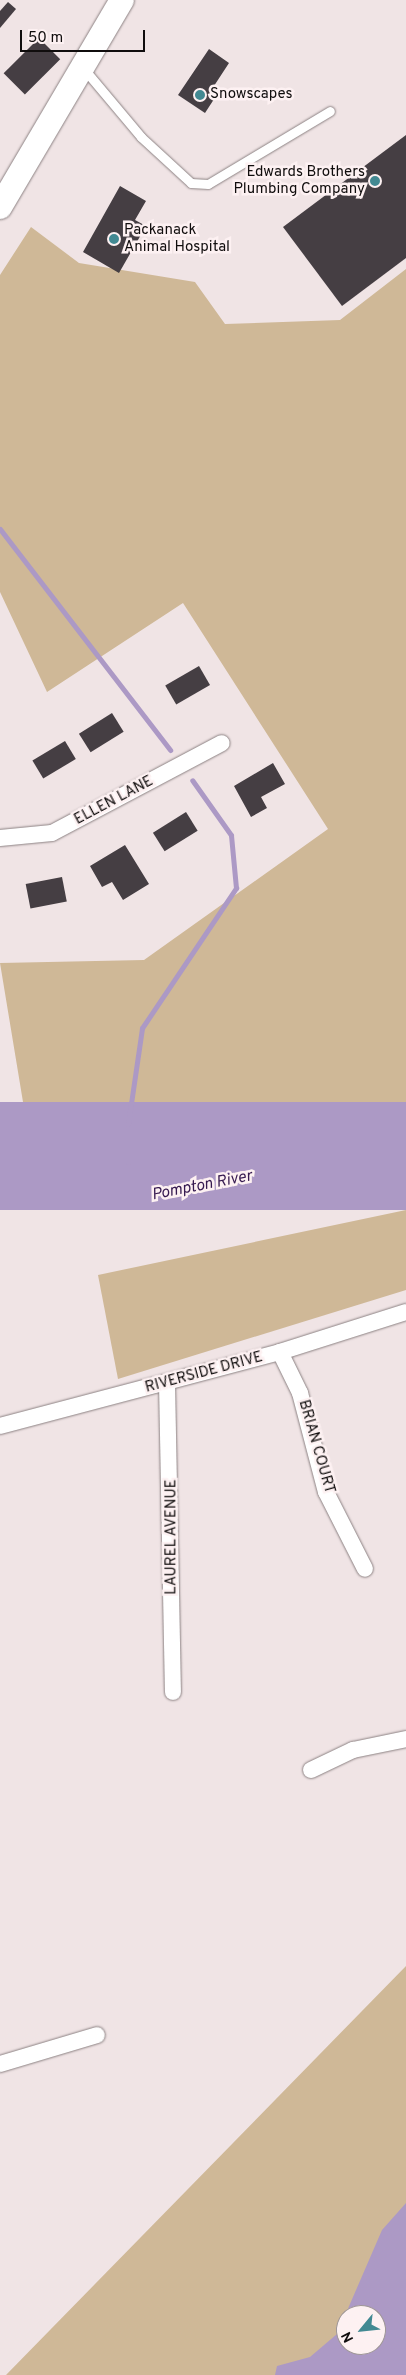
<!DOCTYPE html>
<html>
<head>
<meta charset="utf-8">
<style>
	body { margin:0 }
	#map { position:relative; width:406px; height:2375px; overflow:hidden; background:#f0e4e5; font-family:Overpass,sans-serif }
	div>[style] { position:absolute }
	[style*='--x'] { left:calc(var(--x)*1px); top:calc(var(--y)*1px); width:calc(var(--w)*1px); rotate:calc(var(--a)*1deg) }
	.green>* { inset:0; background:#cfb897 }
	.water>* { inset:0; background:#ac99c5; transform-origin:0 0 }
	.stream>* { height:5px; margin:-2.5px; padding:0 2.5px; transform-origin:2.5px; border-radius:2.5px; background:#ac99c5 }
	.building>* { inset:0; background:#453e43; transform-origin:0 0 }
	.roads { filter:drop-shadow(0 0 1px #8c8283) drop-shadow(0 0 1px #8c8283) }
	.lane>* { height:9px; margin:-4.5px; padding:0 4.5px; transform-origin:4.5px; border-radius:4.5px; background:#fff }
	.street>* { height:16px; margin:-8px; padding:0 8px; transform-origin:8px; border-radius:8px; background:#fff }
	.secondary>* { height:24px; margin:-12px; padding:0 12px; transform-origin:12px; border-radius:12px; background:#fff }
	.dots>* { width:14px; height:14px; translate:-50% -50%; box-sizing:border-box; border:2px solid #fdf1f2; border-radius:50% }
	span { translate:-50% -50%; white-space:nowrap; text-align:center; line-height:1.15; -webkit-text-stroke:5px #fdf1f2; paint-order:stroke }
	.poi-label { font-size:15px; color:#100d0d }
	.left { translate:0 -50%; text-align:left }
	.right { translate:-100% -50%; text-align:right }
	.street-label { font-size:15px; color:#100d0d }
	.water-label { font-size:16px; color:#361a50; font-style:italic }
	.north { position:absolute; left:336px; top:2305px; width:50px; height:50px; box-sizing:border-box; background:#fdf1f2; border:1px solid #9e9696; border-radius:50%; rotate:242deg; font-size:14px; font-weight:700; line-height:20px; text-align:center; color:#100d0d }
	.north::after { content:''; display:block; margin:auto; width:18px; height:22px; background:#428992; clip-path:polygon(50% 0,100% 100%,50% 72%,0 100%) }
	.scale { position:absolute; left:20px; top:30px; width:125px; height:22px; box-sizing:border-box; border:2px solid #100d0d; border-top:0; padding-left:6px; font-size:15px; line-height:18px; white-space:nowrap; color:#100d0d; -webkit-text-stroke:4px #fdf1f2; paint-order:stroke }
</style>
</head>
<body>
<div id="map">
	<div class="green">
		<div style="clip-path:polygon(31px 227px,79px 263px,195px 282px,225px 324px,340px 320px,406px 269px,406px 1102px,0 1190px,0 1116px,24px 1108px,0 963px,144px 960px,328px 829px,183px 603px,47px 692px,0 592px,0 275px)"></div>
		<div style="clip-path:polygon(406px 1210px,406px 1290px,118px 1379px,98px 1275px)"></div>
		<div style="clip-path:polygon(evenodd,406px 1966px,406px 2375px,6px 2375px,406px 1966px,346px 2315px,376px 2315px,376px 2345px,346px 2345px,346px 2315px)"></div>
	</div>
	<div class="water">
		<div style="left:406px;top:1102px;width:108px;height:415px;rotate:90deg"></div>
		<div style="clip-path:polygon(evenodd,406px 2203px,406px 2375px,275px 2375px,277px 2366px,310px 2357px,337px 2334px,382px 2230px,406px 2203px,346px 2315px,376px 2315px,376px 2345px,346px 2345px,346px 2315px)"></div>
	</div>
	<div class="stream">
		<div style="--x:0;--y:529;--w:279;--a:52.4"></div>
		<div style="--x:128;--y:1162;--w:38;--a:-90"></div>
		<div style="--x:128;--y:1124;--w:97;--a:-81.7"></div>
		<div style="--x:142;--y:1028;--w:169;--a:-56.1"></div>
		<div style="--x:236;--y:888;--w:53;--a:-95.4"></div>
		<div style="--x:231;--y:835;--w:67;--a:-125.3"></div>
	</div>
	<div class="building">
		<div style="clip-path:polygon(8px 2px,16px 9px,0 28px,0 11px)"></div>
		<div style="left:39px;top:38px;width:30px;height:50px;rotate:45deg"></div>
		<div style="clip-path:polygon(209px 49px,229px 63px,212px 89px,218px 93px,205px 113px,178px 95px)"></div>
		<div style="clip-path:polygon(406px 135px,406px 258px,342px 306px,283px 227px)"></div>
		<div style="clip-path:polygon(120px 186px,146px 201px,135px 220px,146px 226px,119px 273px,83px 252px)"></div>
		<div style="left:199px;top:666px;width:22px;height:39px;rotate:60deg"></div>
		<div style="left:112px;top:713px;width:22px;height:39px;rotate:58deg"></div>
		<div style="left:65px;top:741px;width:21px;height:38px;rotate:59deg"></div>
		<div style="clip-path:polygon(273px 763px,285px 784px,261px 797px,267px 808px,251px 817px,234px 786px)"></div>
		<div style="left:186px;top:812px;width:22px;height:39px;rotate:58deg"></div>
		<div style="clip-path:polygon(125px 845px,149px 884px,123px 900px,112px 882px,102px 887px,90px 866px)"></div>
		<div style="left:62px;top:877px;width:25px;height:37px;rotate:79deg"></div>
	</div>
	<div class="roads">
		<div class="lane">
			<div style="--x:84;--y:69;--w:89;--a:50"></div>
			<div style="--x:141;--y:137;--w:68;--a:42.6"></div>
			<div style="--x:191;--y:183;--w:17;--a:3"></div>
			<div style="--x:208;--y:184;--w:142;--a:-30.9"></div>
		</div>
		<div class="street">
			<div style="--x:0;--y:838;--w:52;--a:-5.5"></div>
			<div style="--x:52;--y:833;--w:192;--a:-27.9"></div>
			<div style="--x:280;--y:1352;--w:46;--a:64"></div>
			<div style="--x:300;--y:1393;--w:102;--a:75.3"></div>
			<div style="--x:326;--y:1492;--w:86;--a:63.1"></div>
			<div style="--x:167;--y:1383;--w:309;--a:88.9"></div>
			<div style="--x:0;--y:1426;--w:290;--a:-14.8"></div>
			<div style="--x:280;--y:1352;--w:132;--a:-17.6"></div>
			<div style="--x:311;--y:1770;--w:47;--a:-25.5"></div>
			<div style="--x:353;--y:1750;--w:54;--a:-11.7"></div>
			<div style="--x:0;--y:2064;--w:101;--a:-16.6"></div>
		</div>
		<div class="secondary">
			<div style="--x:0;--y:207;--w:240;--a:-59.5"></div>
		</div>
	</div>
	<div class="dots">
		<div style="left:200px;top:95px;background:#428992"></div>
		<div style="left:375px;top:181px;background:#428992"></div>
		<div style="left:114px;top:239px;background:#428992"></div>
	</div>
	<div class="poi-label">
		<span class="left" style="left:210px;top:95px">Snowscapes</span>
		<span class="right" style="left:365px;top:181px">Edwards Brothers<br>Plumbing Company</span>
		<span class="left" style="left:124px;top:239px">Packanack<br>Animal Hospital</span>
	</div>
	<div class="street-label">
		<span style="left:114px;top:801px;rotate:-28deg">ELLEN LANE</span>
		<span style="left:204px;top:1373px;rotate:-15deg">RIVERSIDE DRIVE</span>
		<span style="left:316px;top:1447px;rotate:74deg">BRIAN COURT</span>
		<span style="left:172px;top:1537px;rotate:-90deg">LAUREL AVENUE</span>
	</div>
	<div class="water-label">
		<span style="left:202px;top:1186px;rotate:-11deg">Pompton River</span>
	</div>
	<div class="north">N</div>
	<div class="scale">50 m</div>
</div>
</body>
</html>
